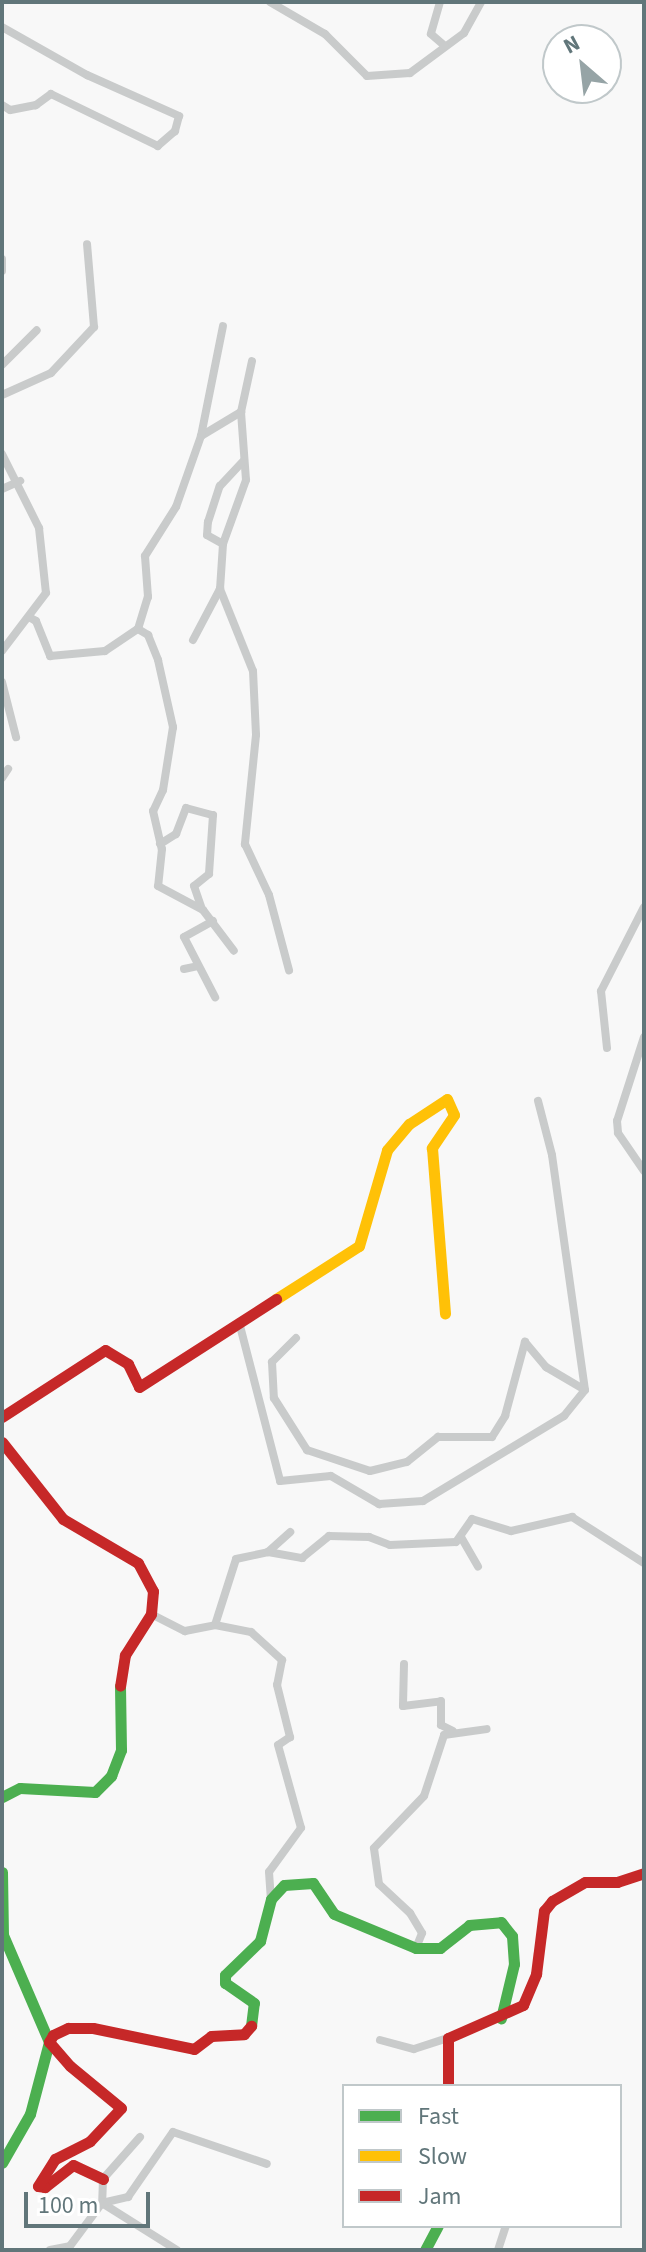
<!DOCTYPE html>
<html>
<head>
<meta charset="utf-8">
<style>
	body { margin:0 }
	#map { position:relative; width:646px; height:2252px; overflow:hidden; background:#f8f8f8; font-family:"Source Sans 3",sans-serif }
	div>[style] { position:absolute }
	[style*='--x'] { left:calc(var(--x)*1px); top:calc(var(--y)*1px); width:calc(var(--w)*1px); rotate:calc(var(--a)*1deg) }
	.street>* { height:8px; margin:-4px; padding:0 4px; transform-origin:4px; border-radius:4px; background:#c9cbcb }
	.fast>* { height:11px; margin:-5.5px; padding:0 5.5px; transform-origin:5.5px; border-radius:5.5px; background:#4caf50 }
	.slow>* { height:11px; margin:-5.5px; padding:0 5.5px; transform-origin:5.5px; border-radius:5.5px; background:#ffc107 }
	.jam>* { height:11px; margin:-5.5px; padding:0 5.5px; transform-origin:5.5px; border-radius:5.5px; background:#c62828 }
	span { translate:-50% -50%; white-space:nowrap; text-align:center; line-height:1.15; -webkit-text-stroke:8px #fff; paint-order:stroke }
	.frame { position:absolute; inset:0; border:4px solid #61767a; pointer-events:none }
	.legend { position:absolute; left:342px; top:2084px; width:280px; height:144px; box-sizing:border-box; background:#fff; border:2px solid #c0c8ca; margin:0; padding:10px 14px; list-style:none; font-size:24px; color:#61767a }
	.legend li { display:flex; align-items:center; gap:16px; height:40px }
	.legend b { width:40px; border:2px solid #c0c8ca }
	.north { position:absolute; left:542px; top:24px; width:80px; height:80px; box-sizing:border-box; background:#fff; border:2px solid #c0c8ca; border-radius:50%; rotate:332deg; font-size:22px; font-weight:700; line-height:32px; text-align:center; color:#61767a }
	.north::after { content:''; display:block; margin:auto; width:28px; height:36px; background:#96a4a6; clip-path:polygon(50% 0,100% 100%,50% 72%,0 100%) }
	.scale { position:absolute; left:24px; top:2192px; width:126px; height:36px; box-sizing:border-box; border:4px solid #61767a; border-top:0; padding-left:10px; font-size:24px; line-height:28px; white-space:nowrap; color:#61767a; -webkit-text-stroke:6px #fff; paint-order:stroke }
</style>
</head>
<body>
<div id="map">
	<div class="street">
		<div style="--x:270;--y:2;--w:64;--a:30.2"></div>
		<div style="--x:325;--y:34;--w:59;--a:45"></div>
		<div style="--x:367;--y:76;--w:43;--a:-4"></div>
		<div style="--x:410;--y:73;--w:67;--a:-36.5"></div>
		<div style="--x:464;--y:33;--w:35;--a:-61"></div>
		<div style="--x:440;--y:2;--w:33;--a:106"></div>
		<div style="--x:431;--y:34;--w:18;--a:41"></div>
		<div style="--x:2;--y:27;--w:98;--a:29.5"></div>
		<div style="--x:87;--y:75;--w:101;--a:24"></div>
		<div style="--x:179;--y:116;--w:16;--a:105"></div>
		<div style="--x:175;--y:131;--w:23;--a:139"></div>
		<div style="--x:158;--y:146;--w:119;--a:-154.1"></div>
		<div style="--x:51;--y:94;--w:19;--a:144"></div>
		<div style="--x:36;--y:105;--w:26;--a:169"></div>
		<div style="--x:10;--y:110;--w:9;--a:-148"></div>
		<div style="--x:2;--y:259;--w:12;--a:90"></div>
		<div style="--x:2;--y:365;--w:49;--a:-45"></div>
		<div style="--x:2;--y:395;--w:54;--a:-24.2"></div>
		<div style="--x:51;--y:373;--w:63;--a:-46.9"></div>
		<div style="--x:94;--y:327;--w:83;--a:-94.8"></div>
		<div style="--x:241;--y:412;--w:52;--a:-77.8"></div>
		<div style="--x:201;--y:436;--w:47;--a:-31"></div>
		<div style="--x:241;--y:412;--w:68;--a:85.8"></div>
		<div style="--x:246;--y:480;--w:68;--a:109.8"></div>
		<div style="--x:223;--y:544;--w:45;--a:93.8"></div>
		<div style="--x:220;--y:589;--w:88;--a:68.1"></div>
		<div style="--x:253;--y:671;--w:64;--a:87.3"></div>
		<div style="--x:256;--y:735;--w:110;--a:95.8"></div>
		<div style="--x:245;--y:844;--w:56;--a:64.8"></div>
		<div style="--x:269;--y:895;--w:78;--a:75.1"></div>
		<div style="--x:2;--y:454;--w:83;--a:63.4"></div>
		<div style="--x:39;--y:528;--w:65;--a:83.9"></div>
		<div style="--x:46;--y:593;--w:73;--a:127.2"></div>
		<div style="--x:2;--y:489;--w:20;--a:-24"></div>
		<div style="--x:223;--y:544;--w:18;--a:-151"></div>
		<div style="--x:207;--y:535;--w:13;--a:-86"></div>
		<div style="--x:208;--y:522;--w:38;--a:-72"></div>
		<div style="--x:220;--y:486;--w:34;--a:-47"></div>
		<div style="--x:29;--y:617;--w:8;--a:30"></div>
		<div style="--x:36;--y:621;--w:38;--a:68"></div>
		<div style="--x:50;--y:656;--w:55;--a:-5.2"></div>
		<div style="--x:105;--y:651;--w:40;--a:-34"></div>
		<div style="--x:138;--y:629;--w:34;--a:-73"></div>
		<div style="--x:148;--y:597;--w:41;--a:-94.2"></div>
		<div style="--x:145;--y:556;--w:58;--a:-57.7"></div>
		<div style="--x:176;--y:507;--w:75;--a:-70.6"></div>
		<div style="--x:201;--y:436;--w:112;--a:-78.7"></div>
		<div style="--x:138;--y:629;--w:12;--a:31"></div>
		<div style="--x:148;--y:635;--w:27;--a:68"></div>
		<div style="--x:158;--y:660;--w:69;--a:77.4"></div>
		<div style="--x:173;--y:727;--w:64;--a:99"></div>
		<div style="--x:163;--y:790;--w:23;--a:115"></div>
		<div style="--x:153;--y:811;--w:39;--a:77"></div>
		<div style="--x:162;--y:849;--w:37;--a:96"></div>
		<div style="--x:158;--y:886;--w:51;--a:28.1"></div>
		<div style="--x:203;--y:910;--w:51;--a:52.9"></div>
		<div style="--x:193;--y:640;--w:58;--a:-62.1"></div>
		<div style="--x:2;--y:682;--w:57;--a:75.7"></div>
		<div style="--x:2;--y:778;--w:11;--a:-56"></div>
		<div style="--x:160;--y:844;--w:19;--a:-32"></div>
		<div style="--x:176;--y:834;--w:28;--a:-69"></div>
		<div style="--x:186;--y:808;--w:28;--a:15"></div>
		<div style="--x:213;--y:815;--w:59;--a:93.9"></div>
		<div style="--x:209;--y:874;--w:19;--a:141"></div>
		<div style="--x:194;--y:886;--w:24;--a:71"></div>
		<div style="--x:213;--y:921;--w:33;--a:151"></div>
		<div style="--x:184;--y:937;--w:68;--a:62.7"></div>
		<div style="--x:184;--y:969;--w:14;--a:-12"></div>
		<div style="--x:644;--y:1037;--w:88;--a:107.8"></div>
		<div style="--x:617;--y:1121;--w:12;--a:85"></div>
		<div style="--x:618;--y:1133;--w:46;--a:55.6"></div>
		<div style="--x:607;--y:1048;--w:57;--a:-96"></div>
		<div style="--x:601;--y:991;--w:94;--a:-62.9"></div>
		<div style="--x:239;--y:1322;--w:164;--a:75.5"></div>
		<div style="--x:280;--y:1481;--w:51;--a:-5.6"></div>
		<div style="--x:331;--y:1476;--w:56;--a:30.3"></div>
		<div style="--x:379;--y:1504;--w:44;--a:-3.9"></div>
		<div style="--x:423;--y:1501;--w:165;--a:-31.1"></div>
		<div style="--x:564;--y:1416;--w:33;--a:-51"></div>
		<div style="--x:585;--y:1390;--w:237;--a:-98"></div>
		<div style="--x:552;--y:1155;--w:56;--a:-104.5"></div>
		<div style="--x:296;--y:1338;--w:34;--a:135"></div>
		<div style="--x:272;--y:1362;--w:36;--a:87"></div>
		<div style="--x:274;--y:1398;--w:62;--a:57.6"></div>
		<div style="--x:307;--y:1450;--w:66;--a:18.4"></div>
		<div style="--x:370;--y:1471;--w:38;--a:-14"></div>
		<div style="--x:407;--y:1462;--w:40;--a:-39"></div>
		<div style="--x:438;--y:1437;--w:54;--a:0"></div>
		<div style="--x:492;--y:1437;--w:25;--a:-58"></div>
		<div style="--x:505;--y:1416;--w:77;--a:-74.9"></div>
		<div style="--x:525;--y:1342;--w:33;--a:50"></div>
		<div style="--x:546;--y:1367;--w:45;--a:30.5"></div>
		<div style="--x:461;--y:1537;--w:34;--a:60"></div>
		<div style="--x:268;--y:1552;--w:35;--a:10"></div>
		<div style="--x:302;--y:1558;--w:35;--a:-39"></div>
		<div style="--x:329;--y:1536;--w:40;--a:1.4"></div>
		<div style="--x:369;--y:1537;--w:22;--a:21"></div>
		<div style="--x:390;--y:1545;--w:66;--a:-2.6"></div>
		<div style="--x:456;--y:1542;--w:28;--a:-55"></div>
		<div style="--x:472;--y:1519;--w:41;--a:17.1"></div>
		<div style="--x:511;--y:1531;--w:63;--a:-12.9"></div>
		<div style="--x:572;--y:1517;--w:85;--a:32.6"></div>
		<div style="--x:151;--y:1614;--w:38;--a:27"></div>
		<div style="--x:185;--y:1631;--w:31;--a:-11"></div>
		<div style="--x:215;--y:1625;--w:37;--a:11"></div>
		<div style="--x:251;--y:1632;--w:42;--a:42.1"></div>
		<div style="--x:282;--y:1660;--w:25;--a:101"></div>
		<div style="--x:277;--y:1685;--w:54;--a:76"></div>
		<div style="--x:290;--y:1737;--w:14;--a:146"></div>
		<div style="--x:278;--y:1745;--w:86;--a:74.5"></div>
		<div style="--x:301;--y:1828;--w:54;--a:126"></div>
		<div style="--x:269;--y:1872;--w:27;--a:86"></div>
		<div style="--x:215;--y:1625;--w:69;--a:-72.3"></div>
		<div style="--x:236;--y:1559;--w:33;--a:-12"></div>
		<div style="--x:268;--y:1552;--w:30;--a:-42"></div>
		<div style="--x:404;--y:1664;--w:42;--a:91.4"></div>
		<div style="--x:403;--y:1706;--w:38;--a:-7"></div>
		<div style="--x:441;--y:1701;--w:24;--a:90"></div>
		<div style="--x:441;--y:1725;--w:13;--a:27"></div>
		<div style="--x:416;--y:1948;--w:16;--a:-68"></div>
		<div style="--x:422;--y:1933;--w:23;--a:-121"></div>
		<div style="--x:410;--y:1913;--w:42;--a:-136.9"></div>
		<div style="--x:379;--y:1884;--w:36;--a:-98"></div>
		<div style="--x:374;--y:1848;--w:72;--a:-46.1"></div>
		<div style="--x:424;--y:1796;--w:64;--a:-71.8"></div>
		<div style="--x:444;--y:1735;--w:43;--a:-7.9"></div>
		<div style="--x:380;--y:2040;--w:35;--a:15"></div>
		<div style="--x:414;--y:2049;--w:36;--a:-18"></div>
		<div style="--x:140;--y:2137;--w:56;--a:131.4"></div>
		<div style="--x:103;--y:2179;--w:24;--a:92"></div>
		<div style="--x:102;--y:2203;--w:89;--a:32.1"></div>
		<div style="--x:50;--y:2250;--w:20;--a:-11"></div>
		<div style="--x:70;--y:2246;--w:54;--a:-53.3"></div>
		<div style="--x:102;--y:2203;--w:27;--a:-13"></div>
		<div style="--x:128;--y:2197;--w:79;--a:-55.3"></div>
		<div style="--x:173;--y:2132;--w:99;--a:18.8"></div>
		<div style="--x:498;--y:2250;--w:25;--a:-72"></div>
	</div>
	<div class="fast">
		<div style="--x:2;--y:1797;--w:20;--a:-27"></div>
		<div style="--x:20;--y:1788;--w:75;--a:3.1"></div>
		<div style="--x:95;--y:1792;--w:23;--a:-45"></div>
		<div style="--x:111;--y:1776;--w:28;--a:-69"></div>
		<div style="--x:121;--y:1750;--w:64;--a:-90.9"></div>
		<div style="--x:2;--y:1872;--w:63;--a:89.1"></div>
		<div style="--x:3;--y:1935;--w:116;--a:66.7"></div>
		<div style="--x:49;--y:2042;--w:74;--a:104.8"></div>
		<div style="--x:30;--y:2114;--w:56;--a:119.7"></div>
		<div style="--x:251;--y:2026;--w:23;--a:-83"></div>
		<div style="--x:254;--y:2003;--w:35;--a:-145"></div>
		<div style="--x:225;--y:1983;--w:8;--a:-90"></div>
		<div style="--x:225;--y:1975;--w:49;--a:-44.2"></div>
		<div style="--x:260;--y:1941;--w:43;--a:-75.3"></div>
		<div style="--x:271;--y:1899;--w:19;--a:-47"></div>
		<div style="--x:284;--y:1885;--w:29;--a:-4"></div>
		<div style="--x:313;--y:1883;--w:37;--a:56"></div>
		<div style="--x:334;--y:1914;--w:89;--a:22.5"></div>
		<div style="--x:416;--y:1948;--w:24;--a:0"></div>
		<div style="--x:440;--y:1948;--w:37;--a:-38"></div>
		<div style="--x:469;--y:1925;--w:32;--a:-5"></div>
		<div style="--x:501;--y:1922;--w:18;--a:52"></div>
		<div style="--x:512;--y:1936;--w:28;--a:86"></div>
		<div style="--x:514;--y:1964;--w:56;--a:103.5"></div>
		<div style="--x:425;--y:2250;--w:27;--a:-62"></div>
	</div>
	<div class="slow">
		<div style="--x:276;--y:1299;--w:98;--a:-32.6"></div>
		<div style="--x:359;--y:1246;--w:100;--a:-73.7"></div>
		<div style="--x:387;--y:1150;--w:34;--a:-50"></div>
		<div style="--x:409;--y:1124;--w:45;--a:-33.3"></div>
		<div style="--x:447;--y:1099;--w:17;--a:66"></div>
		<div style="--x:454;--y:1115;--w:40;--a:124"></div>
		<div style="--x:432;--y:1148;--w:166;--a:85.5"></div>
	</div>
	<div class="jam">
		<div style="--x:2;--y:1417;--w:123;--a:-33"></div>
		<div style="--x:105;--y:1350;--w:27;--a:31"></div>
		<div style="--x:128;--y:1364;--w:25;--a:64"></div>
		<div style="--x:139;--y:1387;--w:163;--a:-32.7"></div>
		<div style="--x:2;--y:1442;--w:98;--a:51.6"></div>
		<div style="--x:63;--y:1519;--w:87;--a:30.4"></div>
		<div style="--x:138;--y:1563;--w:32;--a:62"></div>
		<div style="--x:153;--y:1591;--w:23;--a:95"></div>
		<div style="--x:151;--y:1614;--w:49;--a:122.4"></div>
		<div style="--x:125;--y:1655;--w:31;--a:99"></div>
		<div style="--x:448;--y:2086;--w:48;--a:-90"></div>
		<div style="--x:448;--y:2038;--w:82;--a:-23.7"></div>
		<div style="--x:523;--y:2005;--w:34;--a:-67"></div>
		<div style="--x:536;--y:1974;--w:64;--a:-82.8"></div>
		<div style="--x:544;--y:1911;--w:13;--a:-51"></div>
		<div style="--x:552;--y:1901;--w:38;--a:-30"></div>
		<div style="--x:585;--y:1882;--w:32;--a:0"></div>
		<div style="--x:617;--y:1882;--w:28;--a:-18"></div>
		<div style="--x:103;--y:2179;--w:33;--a:-155"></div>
		<div style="--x:73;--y:2165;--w:36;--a:142"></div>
		<div style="--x:45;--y:2187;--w:7;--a:-172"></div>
		<div style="--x:38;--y:2186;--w:32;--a:-58"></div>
		<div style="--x:55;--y:2159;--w:39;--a:-27"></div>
		<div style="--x:90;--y:2141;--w:45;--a:-46.8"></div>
		<div style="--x:121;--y:2108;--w:66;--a:-140.5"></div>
		<div style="--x:70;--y:2066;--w:32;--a:-131"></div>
		<div style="--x:49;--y:2042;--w:8;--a:-60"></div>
		<div style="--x:53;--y:2035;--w:17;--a:-25"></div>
		<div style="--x:68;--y:2028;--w:25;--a:0"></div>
		<div style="--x:93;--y:2028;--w:103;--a:11.7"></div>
		<div style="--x:194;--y:2049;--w:21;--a:-37"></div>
		<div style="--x:211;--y:2036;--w:33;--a:-3"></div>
		<div style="--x:244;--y:2034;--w:11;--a:-49"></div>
	</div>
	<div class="frame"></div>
	<ul class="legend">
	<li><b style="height:10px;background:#4caf50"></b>Fast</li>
	<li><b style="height:10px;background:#ffc107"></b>Slow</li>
	<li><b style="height:10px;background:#c62828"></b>Jam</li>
	</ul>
	<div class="north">N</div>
	<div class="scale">100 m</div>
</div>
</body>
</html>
